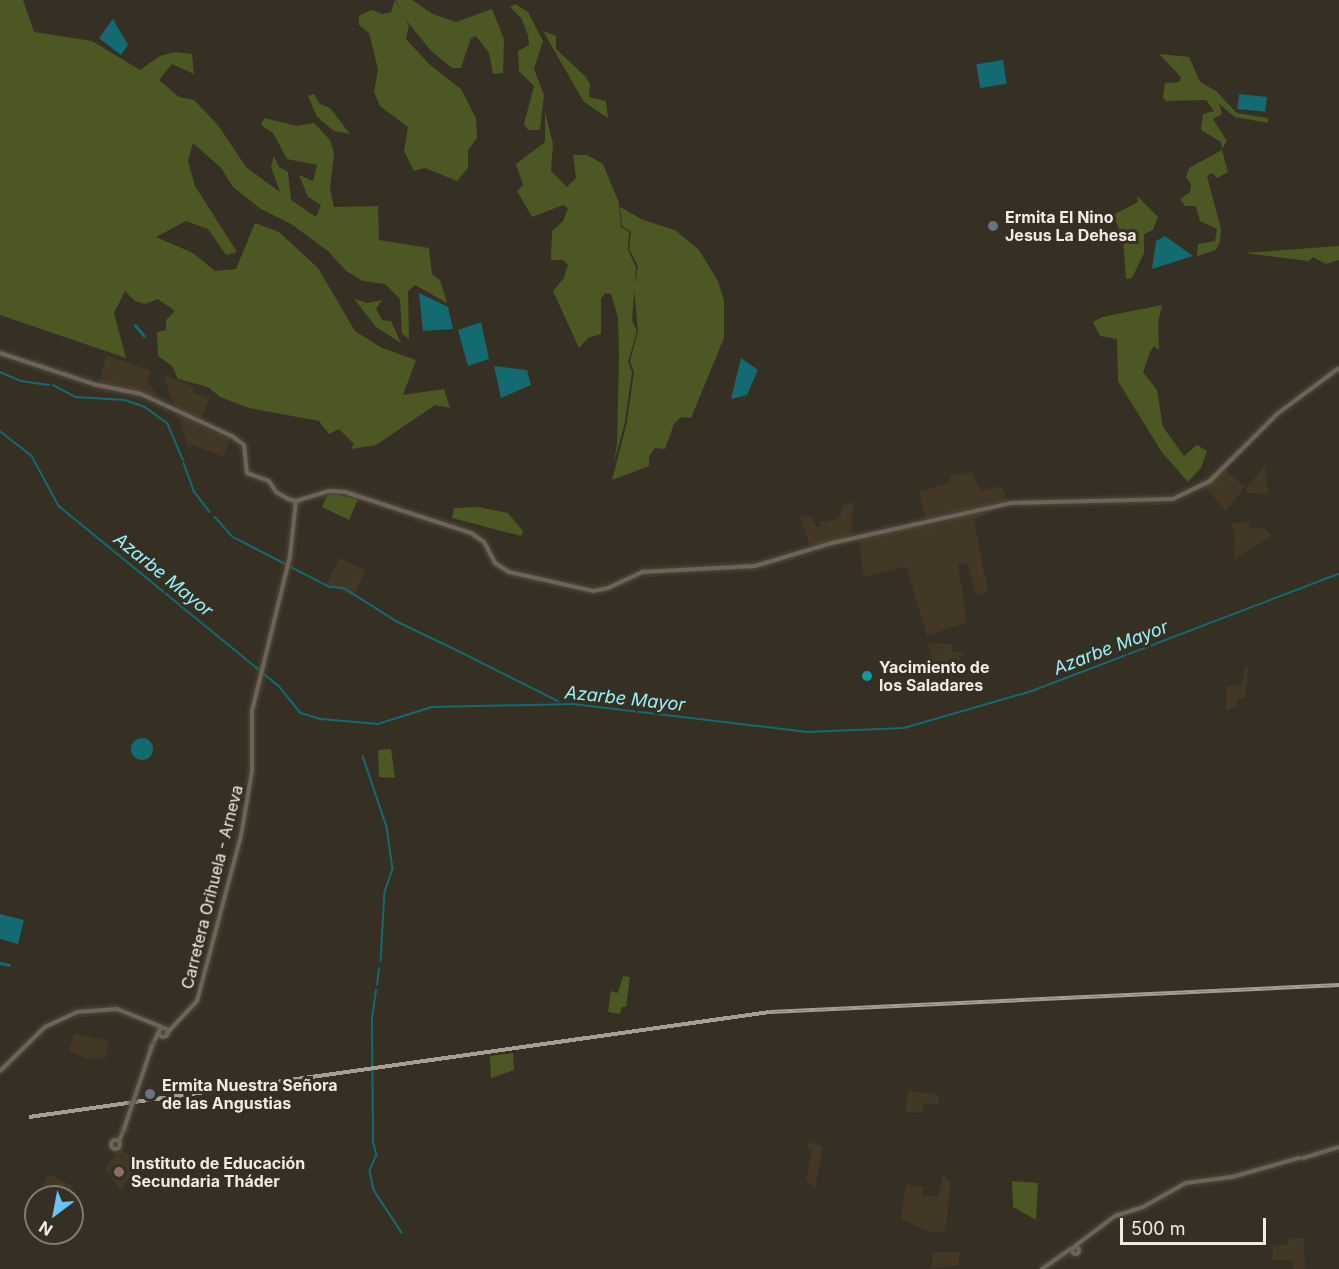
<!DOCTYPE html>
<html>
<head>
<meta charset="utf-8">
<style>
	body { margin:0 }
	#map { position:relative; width:1339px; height:1269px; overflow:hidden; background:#362f23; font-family:Inter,sans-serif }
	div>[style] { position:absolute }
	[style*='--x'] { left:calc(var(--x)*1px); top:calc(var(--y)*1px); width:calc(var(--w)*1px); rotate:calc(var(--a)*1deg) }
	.built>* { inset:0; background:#433725; transform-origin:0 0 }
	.green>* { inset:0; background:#4d5724 }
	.water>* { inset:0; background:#136a71; transform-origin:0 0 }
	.round { border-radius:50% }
	.stream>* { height:1.5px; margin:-0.75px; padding:0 0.75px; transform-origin:0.75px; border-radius:0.75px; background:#136a71 }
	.canal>* { height:3px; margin:-1.5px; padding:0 1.5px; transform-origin:1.5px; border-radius:1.5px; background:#136a71 }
	.roads { filter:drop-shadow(0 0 2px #504a3f) drop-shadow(0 0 2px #504a3f) }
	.secondary>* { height:4px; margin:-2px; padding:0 2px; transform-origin:2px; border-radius:2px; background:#6d6457 }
	.secondary>.ring { margin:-2px; padding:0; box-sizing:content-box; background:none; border:4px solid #6d6457; border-radius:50% }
	.rail>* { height:4px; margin-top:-2px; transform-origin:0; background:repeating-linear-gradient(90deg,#362f23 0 4.5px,#a49f96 0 9px); box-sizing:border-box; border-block:2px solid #a49f96 }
	.bridges { filter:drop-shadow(0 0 2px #504a3f) drop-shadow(0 0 2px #504a3f) }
	.secondary-bridge>* { height:4px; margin:-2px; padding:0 2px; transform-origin:2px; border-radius:2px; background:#6d6457 }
	.dots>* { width:16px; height:16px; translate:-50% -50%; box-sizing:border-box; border:3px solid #362f23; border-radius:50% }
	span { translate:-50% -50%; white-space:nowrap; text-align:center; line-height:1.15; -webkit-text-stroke:6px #362f23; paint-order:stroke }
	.poi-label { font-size:16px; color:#f0ebe4; font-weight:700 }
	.left { translate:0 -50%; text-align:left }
	.street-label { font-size:16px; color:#f0ebe4 }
	.water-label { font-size:18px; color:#99f2fa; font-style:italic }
	.north { position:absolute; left:24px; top:1185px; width:60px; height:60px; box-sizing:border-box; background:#362f23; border:2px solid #807a70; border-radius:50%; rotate:212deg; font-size:16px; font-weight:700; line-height:24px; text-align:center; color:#f0ebe4 }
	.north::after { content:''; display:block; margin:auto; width:21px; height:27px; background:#68c4f0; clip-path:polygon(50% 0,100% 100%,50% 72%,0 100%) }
	.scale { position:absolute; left:1120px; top:1218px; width:146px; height:27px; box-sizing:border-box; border:3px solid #f0ebe4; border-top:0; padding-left:8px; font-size:18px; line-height:21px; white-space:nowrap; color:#f0ebe4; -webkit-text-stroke:4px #362f23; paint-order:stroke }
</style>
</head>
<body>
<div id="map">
	<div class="built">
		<div style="clip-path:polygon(106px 355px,151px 371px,147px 381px,163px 403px,134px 390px,99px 384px)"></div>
		<div style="clip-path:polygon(163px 374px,194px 387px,192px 392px,209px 399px,199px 425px,230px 438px,224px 457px,192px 445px,190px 451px)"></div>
		<div style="clip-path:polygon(1265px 466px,1268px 494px,1247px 493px,1246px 488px)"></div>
		<div style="clip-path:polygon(1225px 470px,1245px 487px,1226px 511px,1205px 487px)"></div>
		<div style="clip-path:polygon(971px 472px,981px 491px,1001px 486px,1008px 502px,974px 520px,988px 592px,976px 595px,967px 563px,958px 565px,967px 622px,927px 636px,906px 567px,863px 577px,859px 539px,927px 524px,919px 491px,949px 483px,951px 476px)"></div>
		<div style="clip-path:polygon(845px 503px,853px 503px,852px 536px,810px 546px,800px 517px,812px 516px,816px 527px,821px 526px,820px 522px,838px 519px)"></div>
		<div style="clip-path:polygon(1249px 522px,1250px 528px,1264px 528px,1272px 536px,1234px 560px,1235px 534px,1231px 523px)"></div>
		<div style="left:339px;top:558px;width:29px;height:29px;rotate:25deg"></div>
		<div style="clip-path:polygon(928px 643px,951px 644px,952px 652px,965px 653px,951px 671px,935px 671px)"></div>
		<div style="clip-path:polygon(1245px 666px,1249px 667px,1245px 698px,1238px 698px,1237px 707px,1226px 711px,1226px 687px,1242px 684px)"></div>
		<div style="clip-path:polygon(74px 1033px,109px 1041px,105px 1059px,91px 1057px,90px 1060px,69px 1051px)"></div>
		<div style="clip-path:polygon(908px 1091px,939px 1095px,938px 1104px,924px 1104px,922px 1113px,905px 1112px)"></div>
		<div style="clip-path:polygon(808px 1142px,823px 1146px,815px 1189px,806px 1179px,812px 1150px,807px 1149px)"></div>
		<div style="clip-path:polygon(120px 1149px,139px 1161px,121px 1191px,105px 1169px)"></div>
		<div style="clip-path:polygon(48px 1174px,73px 1186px,60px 1197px,37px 1197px)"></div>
		<div style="clip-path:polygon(943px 1175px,951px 1182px,945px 1232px,929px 1232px,901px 1219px,906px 1184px,923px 1187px,922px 1196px,938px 1197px)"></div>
		<div style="clip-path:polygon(1304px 1238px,1305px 1269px,1293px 1269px,1292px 1260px,1273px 1260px,1272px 1246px,1286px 1245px,1290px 1239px)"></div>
		<div style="clip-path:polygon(933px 1252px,959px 1252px,959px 1265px,927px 1269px,933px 1264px)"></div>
	</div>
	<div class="green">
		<div style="clip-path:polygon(0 0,23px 0,34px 32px,92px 41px,140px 70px,160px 56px,175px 52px,192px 54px,194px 74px,172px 64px,159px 80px,179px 97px,194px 100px,218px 125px,246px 167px,280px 192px,271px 167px,274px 156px,279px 167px,288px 172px,291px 200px,316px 217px,321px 205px,308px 197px,299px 175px,313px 181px,317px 165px,287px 159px,273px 133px,261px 125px,264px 118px,297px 126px,314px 123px,330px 140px,334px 153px,330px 189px,334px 207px,378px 206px,379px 240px,429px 248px,432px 274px,440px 280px,447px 303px,415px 285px,408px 291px,409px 339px,402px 334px,400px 299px,385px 284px,363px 281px,346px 271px,328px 251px,291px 224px,261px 209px,233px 187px,221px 168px,193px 143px,188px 161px,195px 186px,237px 252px,226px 255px,208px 229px,186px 221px,156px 237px,193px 253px,215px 271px,236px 269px,255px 223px,279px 232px,318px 268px,355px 331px,382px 348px,416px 360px,403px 395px,444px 389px,450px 408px,435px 405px,376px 445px,351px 449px,354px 444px,339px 429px,329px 434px,319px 421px,249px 408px,220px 397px,208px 387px,178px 379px,172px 366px,158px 356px,157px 332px,166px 330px,166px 320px,175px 311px,158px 299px,145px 304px,135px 301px,125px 291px,114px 313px,126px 358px,0 315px)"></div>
		<div style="clip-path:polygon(395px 0,409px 26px,406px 39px,429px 64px,461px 89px,476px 118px,477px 138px,468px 150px,468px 168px,457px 181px,425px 168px,414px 171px,404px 151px,408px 127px,380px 106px,374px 92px,378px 69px,369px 33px,359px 25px,359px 16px,371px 10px,383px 14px,391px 12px)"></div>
		<div style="clip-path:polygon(396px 0,412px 0,433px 14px,456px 22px,492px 9px,504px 39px,503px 73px,493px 74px,489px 53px,476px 36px,471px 38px,461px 68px,452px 68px,431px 51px,403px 16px)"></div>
		<div style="clip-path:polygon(515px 4px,528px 12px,543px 41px,534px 69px,544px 95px,540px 130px,528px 130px,524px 124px,534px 86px,519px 71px,518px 51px,529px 45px,528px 35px,521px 18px,510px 7px)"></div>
		<div style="clip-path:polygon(543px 31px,556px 36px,556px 49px,585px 76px,590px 84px,589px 97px,606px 101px,608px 118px,584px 102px)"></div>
		<div style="clip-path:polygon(1159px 54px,1189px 57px,1200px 82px,1216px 91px,1237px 113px,1268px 118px,1268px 123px,1235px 117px,1219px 104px,1222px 114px,1213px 119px,1227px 141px,1222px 149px,1221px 142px,1201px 130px,1203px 114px,1214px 111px,1206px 100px,1166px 101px,1163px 97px,1165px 83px,1179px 82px,1181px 77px)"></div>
		<div style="clip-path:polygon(314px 94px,320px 104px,330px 108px,350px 134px,334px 131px,317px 117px,308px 96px)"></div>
		<div style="clip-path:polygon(545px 112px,553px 144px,551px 171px,567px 187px,576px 178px,573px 155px,587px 155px,603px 164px,619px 203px,621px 227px,629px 232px,628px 250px,636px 267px,632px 320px,637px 331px,628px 362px,632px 372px,625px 422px,613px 466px,617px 445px,619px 355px,618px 318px,611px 294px,605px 293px,601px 299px,601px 334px,588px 338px,579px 348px,553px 291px,564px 278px,568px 265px,563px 260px,551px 260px,552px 231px,563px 221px,568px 208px,563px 205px,532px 217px,517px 191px,523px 185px,516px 164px,545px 142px)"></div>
		<div style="clip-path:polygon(1222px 150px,1228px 172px,1217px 178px,1212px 173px,1207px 176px,1221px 229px,1220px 241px,1216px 250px,1197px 256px,1198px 244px,1215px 241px,1217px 229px,1200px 221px,1196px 206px,1185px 206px,1180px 199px,1190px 192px,1191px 184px,1186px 177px,1189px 168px)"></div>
		<div style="clip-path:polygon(1137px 196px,1158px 217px,1153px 230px,1144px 234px,1144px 253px,1132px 278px,1126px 279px,1123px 238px,1113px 215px,1138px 202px)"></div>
		<div style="clip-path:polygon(620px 207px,643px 220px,675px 230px,699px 250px,718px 281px,724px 301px,724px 338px,691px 418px,681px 417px,674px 424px,665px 449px,655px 448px,649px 456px,649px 466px,612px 480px,627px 422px,634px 372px,630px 361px,638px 331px,634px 288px,638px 266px,629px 249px,631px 232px,622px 226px)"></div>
		<div style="clip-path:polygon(1339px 246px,1339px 260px,1326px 264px,1313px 257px,1309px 261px,1244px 253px)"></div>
		<div style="clip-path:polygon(354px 299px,367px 303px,382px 300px,376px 309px,382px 320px,391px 321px,401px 343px,376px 327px)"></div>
		<div style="clip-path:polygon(1162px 305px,1158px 323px,1159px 350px,1154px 346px,1150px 352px,1143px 372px,1157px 390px,1163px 427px,1184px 456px,1197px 445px,1207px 451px,1201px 468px,1188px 482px,1161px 451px,1118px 381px,1117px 339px,1100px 336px,1093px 322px,1102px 317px)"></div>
		<div style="clip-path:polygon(328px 493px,358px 499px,349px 520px,322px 507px)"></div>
		<div style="clip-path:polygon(478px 507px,508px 513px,523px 531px,521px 536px,452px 518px,454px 508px)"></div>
		<div style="clip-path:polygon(391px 749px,395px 778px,379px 777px,378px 750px)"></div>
		<div style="clip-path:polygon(623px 976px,630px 977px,626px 1007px,622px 1007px,620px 1014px,608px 1012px,611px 991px,618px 993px)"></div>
		<div style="clip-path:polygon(513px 1053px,514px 1070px,491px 1078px,490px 1056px)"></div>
		<div style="clip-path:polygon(1012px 1181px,1038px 1183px,1036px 1220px,1013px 1207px)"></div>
	</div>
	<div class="water">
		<div style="clip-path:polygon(113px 19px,128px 45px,121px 55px,99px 38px)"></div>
		<div style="left:1003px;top:60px;width:24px;height:27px;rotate:81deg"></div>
		<div style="left:1239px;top:94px;width:28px;height:15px;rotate:6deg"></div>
		<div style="clip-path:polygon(1165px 236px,1193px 256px,1152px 269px,1156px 241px)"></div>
		<div style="clip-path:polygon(419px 293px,448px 307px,453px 329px,423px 331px)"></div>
		<div style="clip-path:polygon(481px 322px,489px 359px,468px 366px,458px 330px)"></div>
		<div style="clip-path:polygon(741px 358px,758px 370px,747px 395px,731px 399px)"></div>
		<div style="clip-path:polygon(494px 366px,527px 370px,531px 385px,501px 398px)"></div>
		<div class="round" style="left:131px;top:738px;width:22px;height:22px"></div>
		<div style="clip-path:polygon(0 914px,24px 920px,18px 944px,0 939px)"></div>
	</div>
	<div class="stream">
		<div style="--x:0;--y:372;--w:23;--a:23"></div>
		<div style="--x:21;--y:381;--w:28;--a:8"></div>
		<div style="--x:53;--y:385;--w:26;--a:28"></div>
		<div style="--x:76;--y:397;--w:49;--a:3.5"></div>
		<div style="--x:125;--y:400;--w:21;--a:19"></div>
		<div style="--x:145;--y:407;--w:29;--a:36"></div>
		<div style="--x:168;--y:424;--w:39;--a:67"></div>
		<div style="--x:0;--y:431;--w:41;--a:38"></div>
		<div style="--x:32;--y:456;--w:57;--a:61.6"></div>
		<div style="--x:59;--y:506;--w:284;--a:39.3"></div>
		<div style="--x:279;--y:686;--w:35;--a:51"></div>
		<div style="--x:301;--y:713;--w:21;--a:17"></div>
		<div style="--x:321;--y:719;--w:57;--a:5"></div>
		<div style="--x:378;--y:724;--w:57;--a:-17.5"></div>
		<div style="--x:432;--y:707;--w:141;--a:-1.2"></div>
		<div style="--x:573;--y:704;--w:236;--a:6.8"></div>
		<div style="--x:807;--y:732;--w:97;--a:-2.4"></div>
		<div style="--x:904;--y:728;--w:133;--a:-16.1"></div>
		<div style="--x:1032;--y:691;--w:329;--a:-20.9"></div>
		<div style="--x:184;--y:463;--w:30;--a:70"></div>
		<div style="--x:194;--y:491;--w:26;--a:53"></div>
		<div style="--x:215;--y:517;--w:27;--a:48"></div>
		<div style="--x:235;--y:538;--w:107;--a:27.3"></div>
		<div style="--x:330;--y:587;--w:14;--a:4"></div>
		<div style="--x:344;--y:588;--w:62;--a:32.4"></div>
		<div style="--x:396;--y:621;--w:79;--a:25.6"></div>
		<div style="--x:468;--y:656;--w:101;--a:26.6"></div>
		<div style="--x:363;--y:756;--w:75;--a:71.3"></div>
		<div style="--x:387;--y:827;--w:42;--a:81.9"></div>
		<div style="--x:393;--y:869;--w:24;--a:109"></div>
		<div style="--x:385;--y:892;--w:69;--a:93.3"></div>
		<div style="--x:377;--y:985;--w:16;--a:-83"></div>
		<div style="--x:373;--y:1140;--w:121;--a:-90.5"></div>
		<div style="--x:372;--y:1019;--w:29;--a:-82"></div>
		<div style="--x:373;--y:1141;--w:15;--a:74"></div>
		<div style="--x:377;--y:1155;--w:17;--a:114"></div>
		<div style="--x:370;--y:1171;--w:19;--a:78"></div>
		<div style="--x:374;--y:1190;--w:51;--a:56.9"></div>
	</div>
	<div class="canal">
		<div style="--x:135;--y:325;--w:14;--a:51"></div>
		<div style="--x:0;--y:963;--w:9;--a:13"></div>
	</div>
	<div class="roads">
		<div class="secondary">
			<div style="--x:0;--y:353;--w:102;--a:18.3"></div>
			<div style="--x:97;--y:385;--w:45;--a:11.6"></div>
			<div style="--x:141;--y:394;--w:100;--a:24.8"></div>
			<div style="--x:232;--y:436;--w:15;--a:37"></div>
			<div style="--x:244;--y:445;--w:28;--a:84"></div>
			<div style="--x:247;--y:473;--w:23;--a:20"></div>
			<div style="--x:269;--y:481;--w:13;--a:58"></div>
			<div style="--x:276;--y:492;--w:14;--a:30"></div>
			<div style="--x:288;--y:499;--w:8;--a:14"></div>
			<div style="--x:296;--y:501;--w:34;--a:-17"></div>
			<div style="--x:329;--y:491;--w:16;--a:4"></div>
			<div style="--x:345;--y:492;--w:133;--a:18"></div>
			<div style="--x:471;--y:533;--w:16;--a:35"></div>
			<div style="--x:484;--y:542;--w:24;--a:62"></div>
			<div style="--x:495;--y:563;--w:17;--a:33"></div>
			<div style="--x:509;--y:572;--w:86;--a:12.7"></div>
			<div style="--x:593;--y:591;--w:15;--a:-11"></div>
			<div style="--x:608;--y:588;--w:38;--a:-25"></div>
			<div style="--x:642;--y:572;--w:113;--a:-3"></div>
			<div style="--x:755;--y:566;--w:80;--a:-16.6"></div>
			<div style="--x:832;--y:543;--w:183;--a:-12.6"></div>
			<div style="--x:1011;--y:503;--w:162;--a:-1.4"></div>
			<div style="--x:1173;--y:499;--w:41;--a:-25.9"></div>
			<div style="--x:1210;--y:481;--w:95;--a:-45"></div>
			<div style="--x:1277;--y:414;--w:77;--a:-36.6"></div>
			<div class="ring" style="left:158.5px;top:1027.5px;width:5px;height:5px"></div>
			<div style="--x:167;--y:1033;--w:44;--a:-46.8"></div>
			<div style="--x:197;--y:1001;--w:171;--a:-75.1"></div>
			<div style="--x:241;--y:836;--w:66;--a:-80.4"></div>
			<div style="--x:252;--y:771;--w:60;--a:-90"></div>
			<div style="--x:252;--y:711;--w:160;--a:-76.2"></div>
			<div style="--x:290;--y:556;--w:55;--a:-83.8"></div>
			<div style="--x:152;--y:1046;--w:14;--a:-65"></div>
			<div style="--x:0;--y:1071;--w:63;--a:-44.4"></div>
			<div style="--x:45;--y:1027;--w:35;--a:-25"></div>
			<div style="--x:77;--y:1012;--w:40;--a:-4.3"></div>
			<div style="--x:117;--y:1009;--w:48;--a:21.8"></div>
			<div class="ring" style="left:110.5px;top:1139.5px;width:5px;height:5px"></div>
			<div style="--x:119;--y:1141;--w:13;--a:-67"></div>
			<div style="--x:1303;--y:1158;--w:38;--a:-17"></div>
			<div style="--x:1075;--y:1246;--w:50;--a:-36.9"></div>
			<div style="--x:1115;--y:1216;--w:29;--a:-18"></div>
			<div style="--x:1143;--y:1207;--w:49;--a:-29.2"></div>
			<div style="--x:1186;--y:1183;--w:46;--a:-7.4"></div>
			<div style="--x:1232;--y:1177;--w:70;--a:-15.8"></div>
			<div class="ring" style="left:1071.5px;top:1246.5px;width:3px;height:3px"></div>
			<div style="--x:1042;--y:1269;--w:35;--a:-35"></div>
		</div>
	</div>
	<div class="rail">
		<div style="--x:29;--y:1117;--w:748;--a:-8.07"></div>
		<div style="--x:770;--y:1012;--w:570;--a:-2.72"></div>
	</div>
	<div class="bridges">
		<div class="secondary-bridge">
			<div style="--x:124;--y:1129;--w:88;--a:-71.4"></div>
		</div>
	</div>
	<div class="dots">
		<div style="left:993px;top:226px;background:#6b7280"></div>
		<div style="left:867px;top:676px;background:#0f9aa8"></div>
		<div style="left:150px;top:1094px;background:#6b7280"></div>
		<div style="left:119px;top:1172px;background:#8d6e63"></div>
	</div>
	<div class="poi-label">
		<span class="left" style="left:1005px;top:226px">Ermita El Nino<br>Jesus La Dehesa</span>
		<span class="left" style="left:879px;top:676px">Yacimiento de<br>los Saladares</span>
		<span class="left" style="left:162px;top:1094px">Ermita Nuestra Señora<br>de las Angustias</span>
		<span class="left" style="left:131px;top:1172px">Instituto de Educación<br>Secundaria Tháder</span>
	</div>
	<div class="street-label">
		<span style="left:212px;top:887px;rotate:-76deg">Carretera Orihuela - Arneva</span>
	</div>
	<div class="water-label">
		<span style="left:163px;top:575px;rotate:39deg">Azarbe Mayor</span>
		<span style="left:1111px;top:648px;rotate:-21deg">Azarbe Mayor</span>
		<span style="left:625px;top:699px;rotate:6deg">Azarbe Mayor</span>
	</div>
	<div class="north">N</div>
	<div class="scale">500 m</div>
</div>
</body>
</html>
